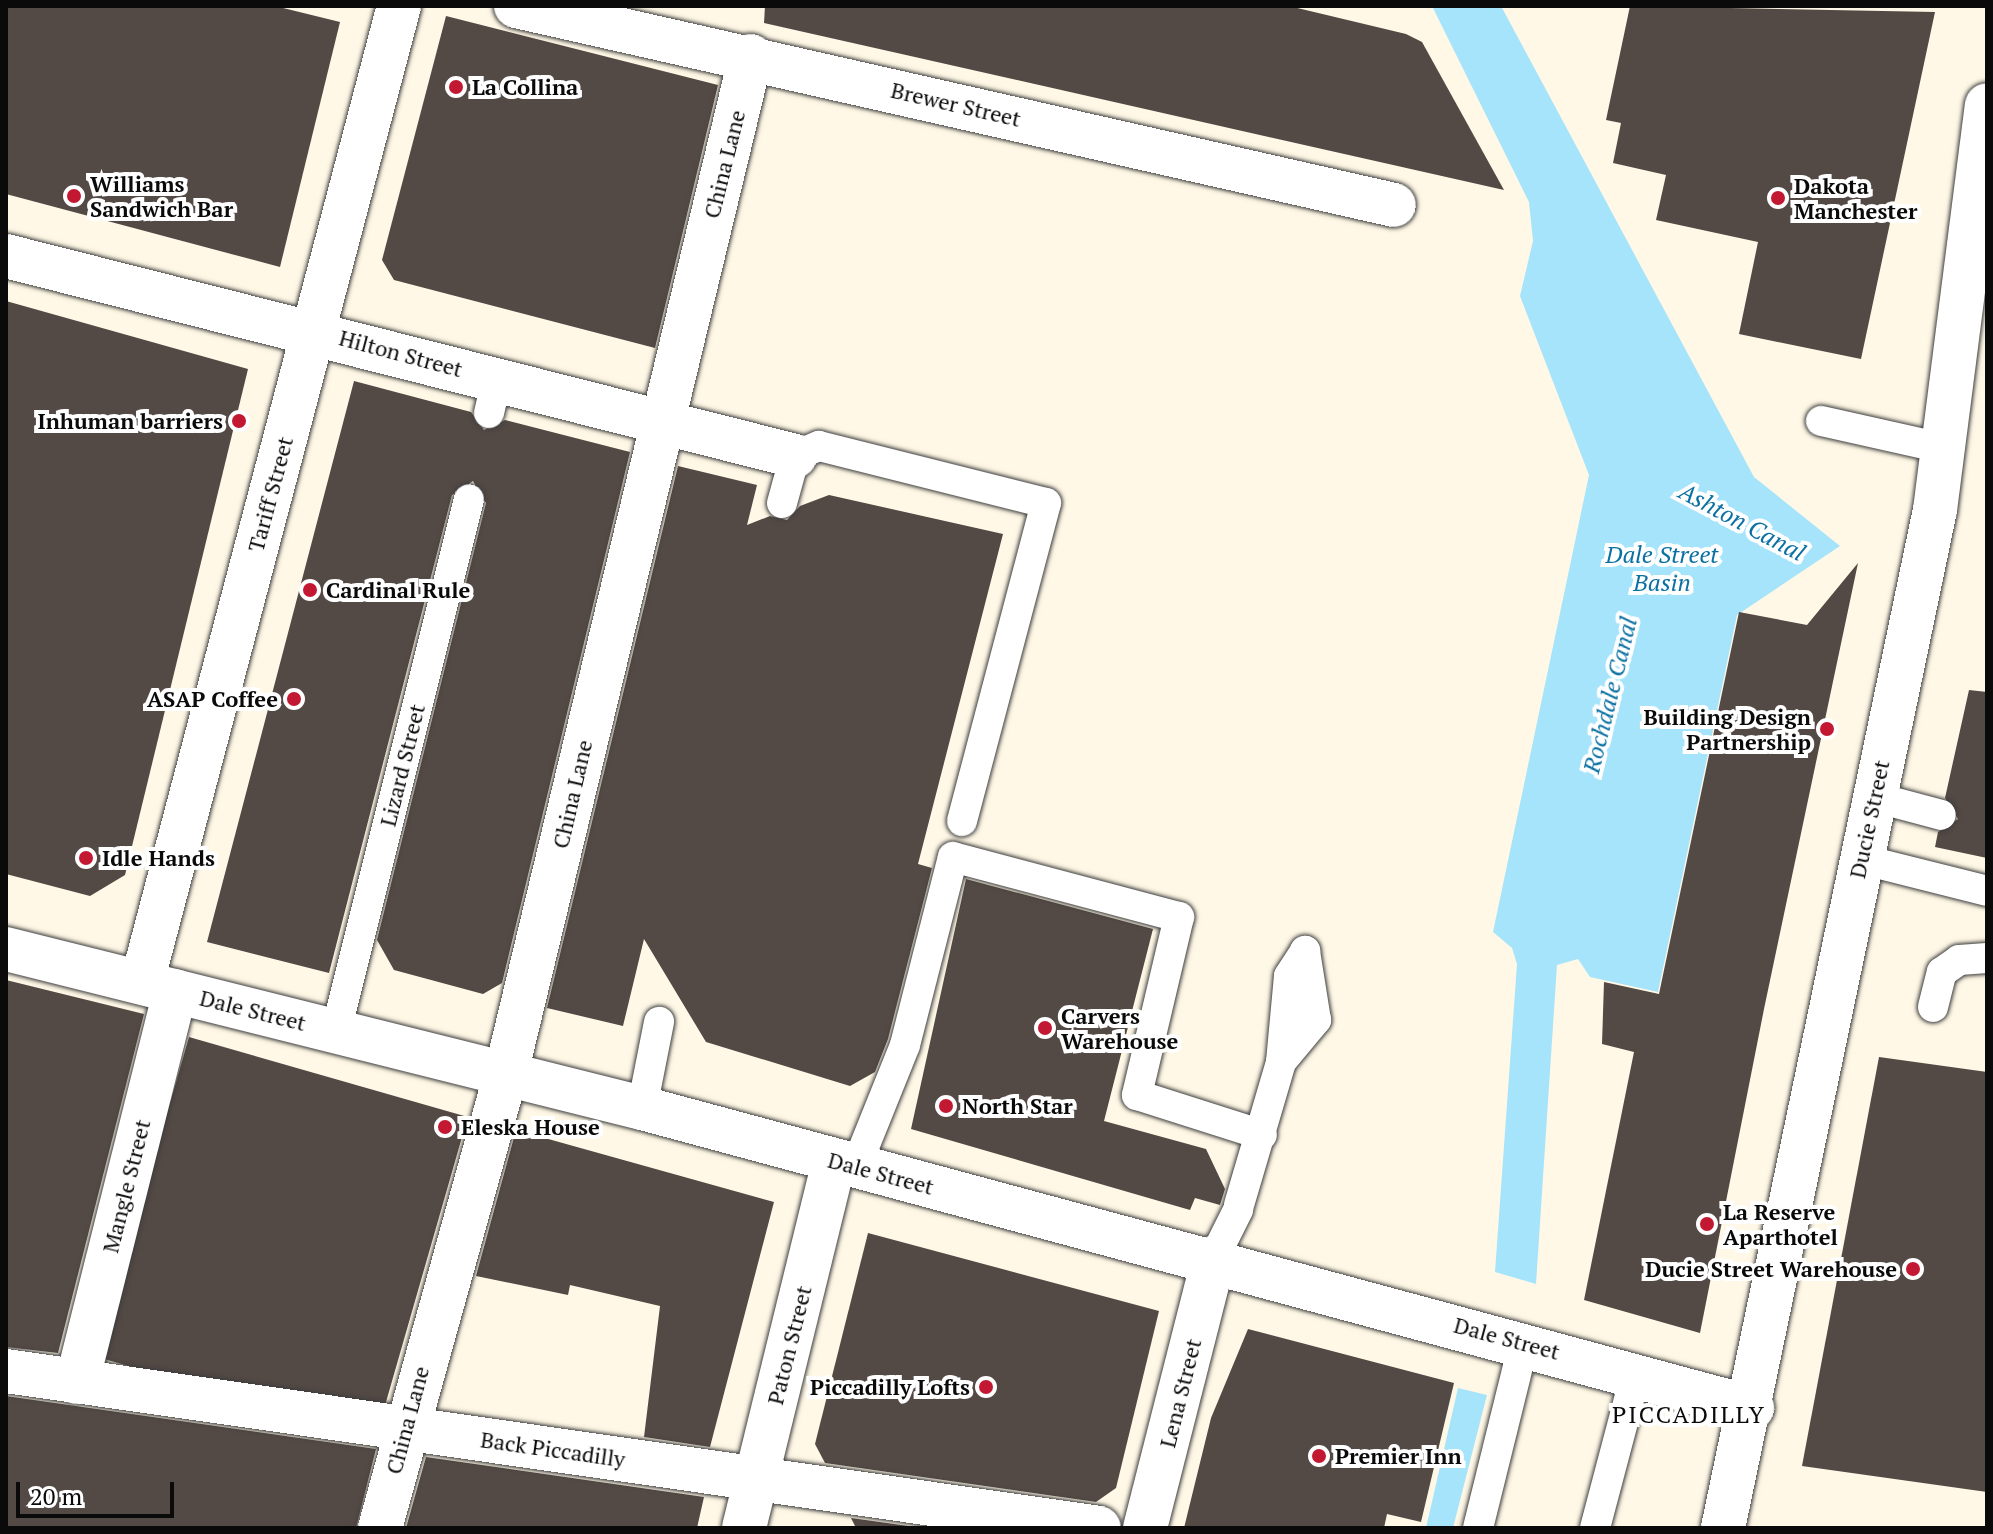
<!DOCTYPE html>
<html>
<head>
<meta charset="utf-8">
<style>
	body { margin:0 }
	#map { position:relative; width:1993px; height:1534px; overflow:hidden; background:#fff8e6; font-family:"PT Serif",serif }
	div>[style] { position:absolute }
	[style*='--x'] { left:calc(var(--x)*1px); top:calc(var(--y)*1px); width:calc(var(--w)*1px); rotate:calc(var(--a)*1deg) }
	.water>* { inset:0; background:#a6e4fb }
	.building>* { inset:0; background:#534945; transform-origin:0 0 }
	.roads { filter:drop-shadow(0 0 2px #3d3d3d) drop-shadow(0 0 2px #3d3d3d) }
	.service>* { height:30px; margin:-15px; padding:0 15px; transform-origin:15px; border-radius:15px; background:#fff }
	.minor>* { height:44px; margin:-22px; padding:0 22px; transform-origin:22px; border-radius:22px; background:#fff }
	.dots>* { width:22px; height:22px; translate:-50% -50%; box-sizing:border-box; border:4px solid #fff; border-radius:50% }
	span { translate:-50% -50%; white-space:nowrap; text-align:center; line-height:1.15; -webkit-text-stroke:8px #fff; paint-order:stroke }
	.poi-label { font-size:22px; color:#0a0a0a; font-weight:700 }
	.left { translate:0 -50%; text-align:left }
	.right { translate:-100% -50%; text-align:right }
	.street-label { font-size:22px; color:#0a0a0a }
	.water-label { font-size:24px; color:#0b71a3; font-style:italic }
	.neighbourhood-label { font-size:24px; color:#0a0a0a; letter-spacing:2px }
	.frame { position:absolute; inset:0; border:8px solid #0a0a0a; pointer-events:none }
	.scale { position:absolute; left:16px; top:1482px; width:158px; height:36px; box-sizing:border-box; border:4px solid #0a0a0a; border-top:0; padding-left:10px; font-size:24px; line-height:28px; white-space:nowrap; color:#0a0a0a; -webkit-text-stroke:6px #fff; paint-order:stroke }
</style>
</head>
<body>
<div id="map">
	<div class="water">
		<div style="clip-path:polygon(1432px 6px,1501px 6px,1754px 477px,1840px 546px,1737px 615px,1658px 992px,1590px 977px,1578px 959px,1557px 965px,1536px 1284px,1495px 1272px,1517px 964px,1512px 948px,1493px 932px,1589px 475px,1520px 296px,1533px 241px,1529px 202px)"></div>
		<div style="clip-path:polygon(1458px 1388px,1487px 1395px,1453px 1528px,1426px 1528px)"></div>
	</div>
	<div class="building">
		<div style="clip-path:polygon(6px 6px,275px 6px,340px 22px,280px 267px,6px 194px)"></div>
		<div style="clip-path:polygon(765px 6px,1289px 6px,1406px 34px,1422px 42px,1504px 190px,764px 23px)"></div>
		<div style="clip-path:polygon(1630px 6px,1935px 12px,1861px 359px,1739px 334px,1758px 242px,1656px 220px,1666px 175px,1613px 163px,1621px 123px,1606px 120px)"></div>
		<div style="clip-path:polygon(446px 16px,718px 85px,655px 348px,394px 280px,382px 260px)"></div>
		<div style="clip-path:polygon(6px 301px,248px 369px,125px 875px,90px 896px,6px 874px)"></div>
		<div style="clip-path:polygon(354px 381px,471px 412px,484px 430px,505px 420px,630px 452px,502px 983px,483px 994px,394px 970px,377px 940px,486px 503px,473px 481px,452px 495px,329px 973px,207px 942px)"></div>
		<div style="clip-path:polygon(678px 466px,757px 485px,747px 525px,770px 516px,787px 520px,800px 506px,829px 495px,1003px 534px,918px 864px,932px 868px,888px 1039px,875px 1072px,850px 1086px,706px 1042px,644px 939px,623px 1026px,547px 1008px)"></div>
		<div style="clip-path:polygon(1858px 563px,1764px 1009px,1700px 1333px,1584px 1300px,1634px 1052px,1602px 1044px,1604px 982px,1659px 994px,1739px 612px,1807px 625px)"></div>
		<div style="clip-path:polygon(1969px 690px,1987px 692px,1987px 858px,1935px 847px,1938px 832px,1958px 819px,1945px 798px)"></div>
		<div style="clip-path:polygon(966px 879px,1153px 929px,1104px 1121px,1206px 1149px,1225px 1189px,1220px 1205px,1195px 1198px,1190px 1210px,911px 1129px)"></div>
		<div style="clip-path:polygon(6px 980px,144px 1014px,58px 1353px,6px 1347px)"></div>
		<div style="left:189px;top:1037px;width:290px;height:333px;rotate:16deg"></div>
		<div style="clip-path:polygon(1879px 1057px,1987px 1072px,1987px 1492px,1802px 1466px)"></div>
		<div style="clip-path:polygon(516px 1130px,774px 1202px,710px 1447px,644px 1437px,660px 1306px,570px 1285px,568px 1295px,476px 1276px)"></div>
		<div style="clip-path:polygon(868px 1233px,1159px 1311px,1116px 1488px,1096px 1502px,825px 1463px,815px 1444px)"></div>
		<div style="clip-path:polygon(1248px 1329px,1454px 1383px,1421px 1522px,1387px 1514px,1384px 1528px,1184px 1528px,1211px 1418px)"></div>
		<div style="clip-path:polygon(6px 1396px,376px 1449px,356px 1528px,6px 1528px)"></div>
		<div style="clip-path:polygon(426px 1457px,704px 1497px,697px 1528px,406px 1528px)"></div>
		<div style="clip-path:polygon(851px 1518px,923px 1528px,856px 1528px)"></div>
	</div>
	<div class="roads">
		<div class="service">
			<div style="--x:489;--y:413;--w:35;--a:-77"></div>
			<div style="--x:1821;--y:421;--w:128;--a:12.6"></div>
			<div style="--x:782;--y:503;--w:49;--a:-74.5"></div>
			<div style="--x:795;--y:456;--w:26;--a:-23"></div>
			<div style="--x:819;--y:446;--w:234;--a:14.1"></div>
			<div style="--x:1046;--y:503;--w:329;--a:104.8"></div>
			<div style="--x:1874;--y:797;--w:69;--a:15"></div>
			<div style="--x:1860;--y:859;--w:131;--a:14.1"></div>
			<div style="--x:1933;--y:1007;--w:36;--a:-76"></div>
			<div style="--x:1942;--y:972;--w:21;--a:-35"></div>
			<div style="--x:1959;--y:960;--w:28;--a:-4"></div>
			<div style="--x:336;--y:1031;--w:548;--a:-75.96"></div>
			<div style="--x:1281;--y:1062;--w:55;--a:-50.2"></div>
			<div style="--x:1316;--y:1020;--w:70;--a:-99.1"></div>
			<div style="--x:642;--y:1108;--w:88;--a:-78.8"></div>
			<div style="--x:856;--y:1167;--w:131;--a:-68.1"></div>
			<div style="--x:905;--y:1045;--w:194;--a:-75.7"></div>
			<div style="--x:953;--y:857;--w:234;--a:14.9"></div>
			<div style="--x:1179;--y:917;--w:183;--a:103.3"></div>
			<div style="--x:1137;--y:1095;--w:131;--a:17.7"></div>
			<div style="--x:1239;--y:1205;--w:149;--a:-73.6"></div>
			<div style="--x:1281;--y:1062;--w:86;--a:-84.7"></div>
			<div style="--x:1289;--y:976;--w:30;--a:-57"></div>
			<div style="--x:1214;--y:1258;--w:54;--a:-63.4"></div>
			<div style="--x:1478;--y:1528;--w:192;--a:-76.1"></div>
			<div style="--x:1595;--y:1528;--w:160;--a:-75.2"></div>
		</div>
		<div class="minor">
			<div style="--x:516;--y:6;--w:900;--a:12.77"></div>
			<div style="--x:6;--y:256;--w:814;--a:14.22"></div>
			<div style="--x:6;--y:949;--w:656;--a:14.04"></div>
			<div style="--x:642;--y:1108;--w:1150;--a:15.12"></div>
			<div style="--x:142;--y:982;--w:1009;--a:-75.25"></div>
			<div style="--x:6;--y:1371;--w:1104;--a:8.17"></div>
			<div style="--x:77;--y:1382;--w:403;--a:-75.9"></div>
			<div style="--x:380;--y:1528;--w:472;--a:-74.5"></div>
			<div style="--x:506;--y:1073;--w:1046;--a:-76.46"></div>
			<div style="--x:744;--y:1528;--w:378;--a:-76.2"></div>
			<div style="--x:1145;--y:1528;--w:279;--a:-75.7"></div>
			<div style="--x:1723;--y:1528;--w:1040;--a:-78.24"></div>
			<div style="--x:1935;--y:510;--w:408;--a:-82.7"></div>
		</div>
	</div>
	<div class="dots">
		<div style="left:456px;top:87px;background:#c31832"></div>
		<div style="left:74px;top:196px;background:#c31832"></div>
		<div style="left:1778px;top:198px;background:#c31832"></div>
		<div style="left:239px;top:421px;background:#c31832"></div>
		<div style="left:310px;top:590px;background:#c31832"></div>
		<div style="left:294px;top:699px;background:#c31832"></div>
		<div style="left:1827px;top:729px;background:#c31832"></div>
		<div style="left:86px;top:858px;background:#c31832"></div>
		<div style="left:1045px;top:1028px;background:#c31832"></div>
		<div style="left:946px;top:1106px;background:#c31832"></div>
		<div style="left:445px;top:1127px;background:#c31832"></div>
		<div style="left:1707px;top:1224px;background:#c31832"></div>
		<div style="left:1913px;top:1269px;background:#c31832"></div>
		<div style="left:986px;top:1387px;background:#c31832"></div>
		<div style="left:1319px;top:1456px;background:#c31832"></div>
	</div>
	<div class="poi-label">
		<span class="left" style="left:472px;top:87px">La Collina</span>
		<span class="left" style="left:90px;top:196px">Williams<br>Sandwich Bar</span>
		<span class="left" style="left:1794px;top:198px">Dakota<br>Manchester</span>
		<span class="right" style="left:223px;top:421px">Inhuman barriers</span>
		<span class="left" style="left:326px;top:590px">Cardinal Rule</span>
		<span class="right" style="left:278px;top:699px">ASAP Coffee</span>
		<span class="right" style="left:1811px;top:729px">Building Design<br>Partnership</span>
		<span class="left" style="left:102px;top:858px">Idle Hands</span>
		<span class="left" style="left:1061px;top:1028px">Carvers<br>Warehouse</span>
		<span class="left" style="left:962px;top:1106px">North Star</span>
		<span class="left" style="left:461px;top:1127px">Eleska House</span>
		<span class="left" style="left:1723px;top:1224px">La Reserve<br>Aparthotel</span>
		<span class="right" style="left:1897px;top:1269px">Ducie Street Warehouse</span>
		<span class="right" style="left:970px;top:1387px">Piccadilly Lofts</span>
		<span class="left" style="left:1335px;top:1456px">Premier Inn</span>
	</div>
	<div class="street-label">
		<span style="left:956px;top:104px;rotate:13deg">Brewer Street</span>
		<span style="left:724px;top:164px;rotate:-76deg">China Lane</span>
		<span style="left:401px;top:353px;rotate:15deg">Hilton Street</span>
		<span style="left:270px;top:494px;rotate:-75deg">Tariff Street</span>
		<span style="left:402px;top:765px;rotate:-76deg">Lizard Street</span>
		<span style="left:572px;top:794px;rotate:-77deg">China Lane</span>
		<span style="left:1869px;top:819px;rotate:-78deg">Ducie Street</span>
		<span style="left:253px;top:1010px;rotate:14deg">Dale Street</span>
		<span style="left:881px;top:1173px;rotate:15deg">Dale Street</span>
		<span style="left:126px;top:1186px;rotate:-76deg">Mangle Street</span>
		<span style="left:1507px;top:1338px;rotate:15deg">Dale Street</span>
		<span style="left:789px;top:1345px;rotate:-76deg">Paton Street</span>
		<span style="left:1180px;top:1393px;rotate:-76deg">Lena Street</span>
		<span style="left:407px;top:1420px;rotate:-75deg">China Lane</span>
		<span style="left:553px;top:1449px;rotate:8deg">Back Piccadilly</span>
	</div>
	<div class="water-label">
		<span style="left:1742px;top:522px;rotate:28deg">Ashton Canal</span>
		<span style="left:1662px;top:569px">Dale Street<br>Basin</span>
		<span style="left:1610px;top:695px;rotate:-76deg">Rochdale Canal</span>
	</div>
	<div class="neighbourhood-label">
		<span style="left:1689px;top:1415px">PICCADILLY</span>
	</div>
	<div class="frame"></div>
	<div class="scale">20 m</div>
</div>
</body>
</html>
